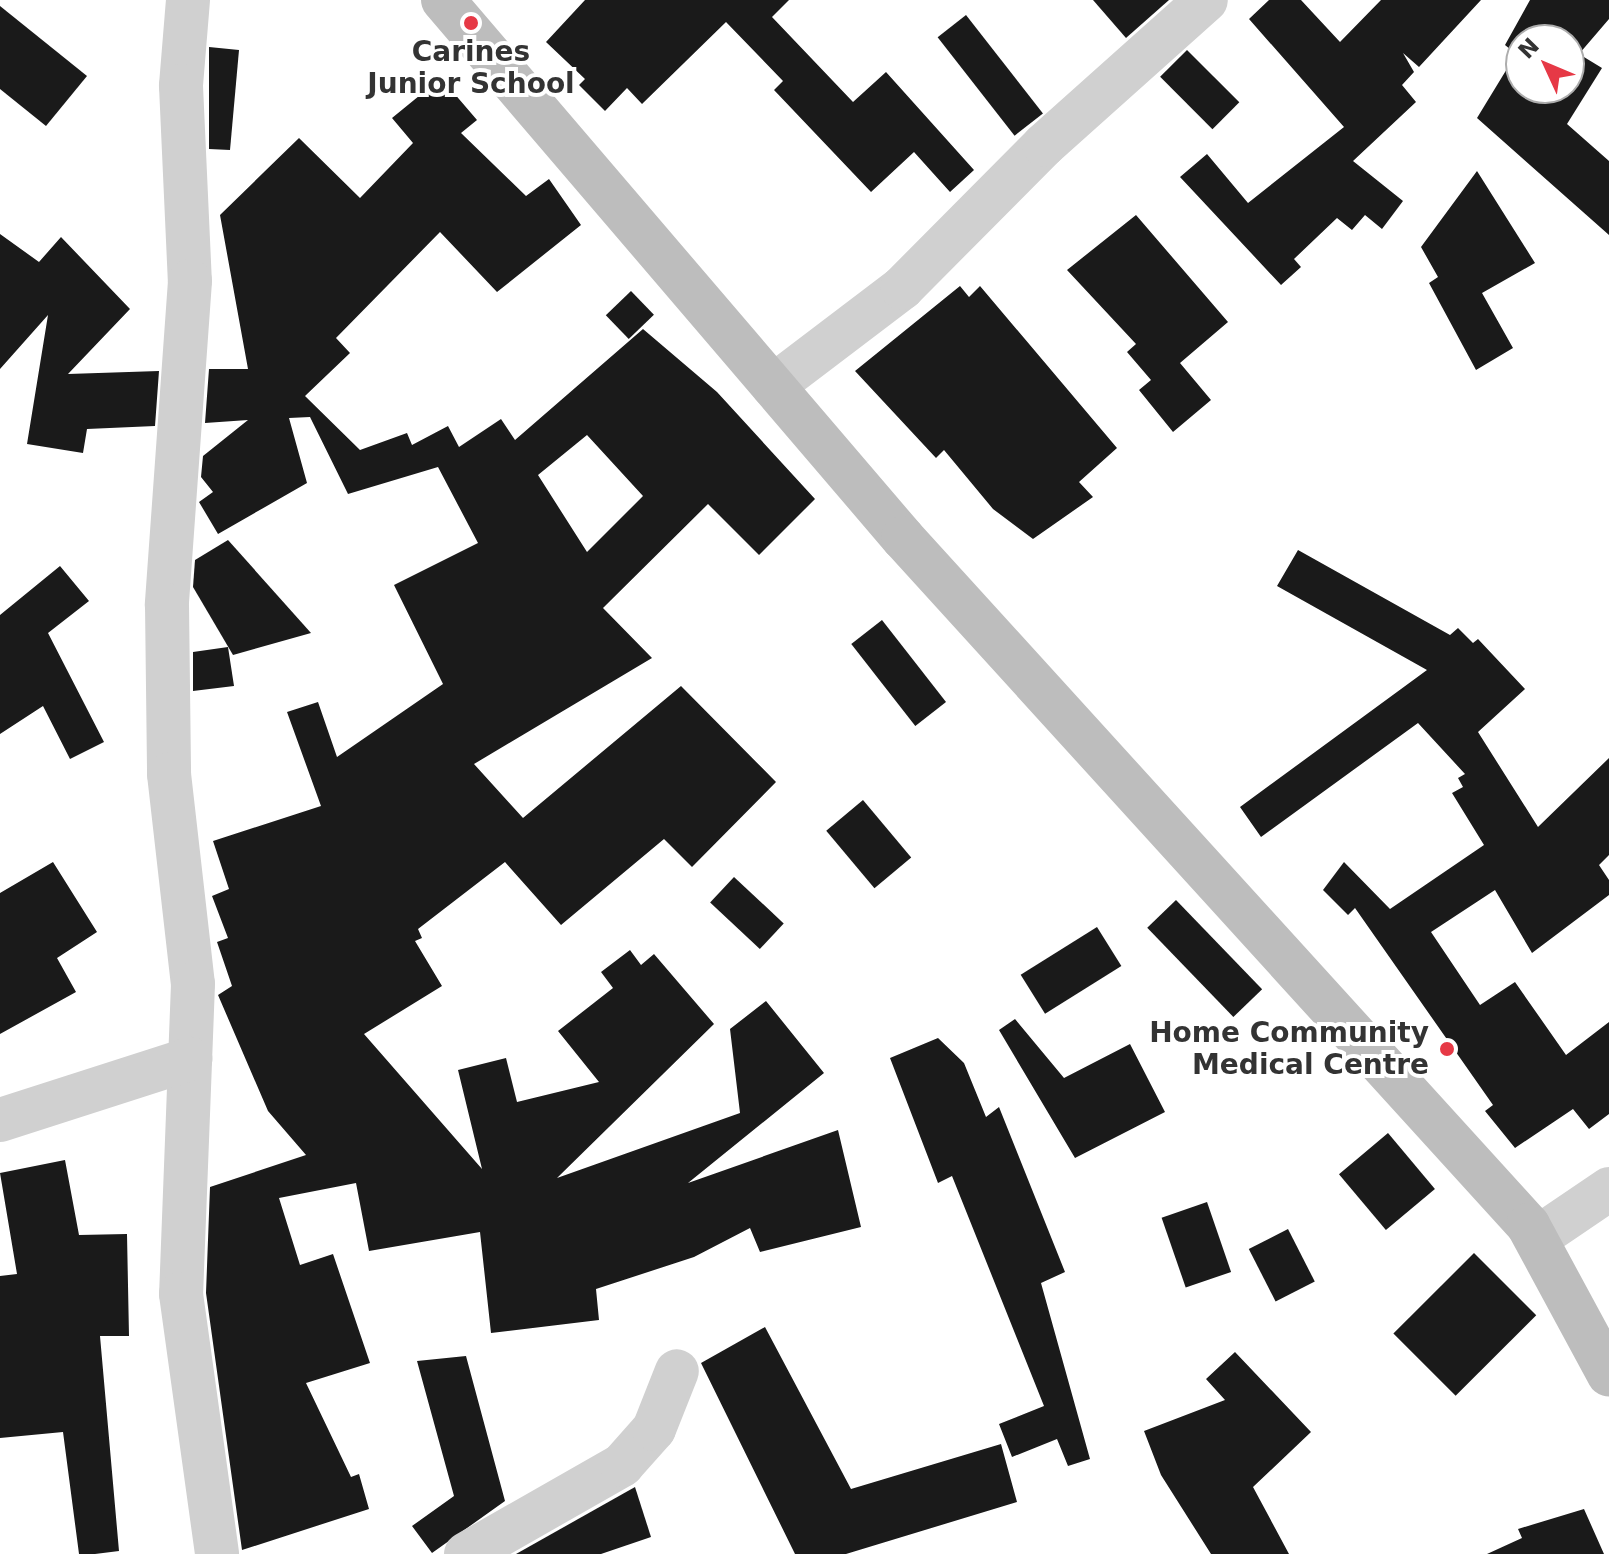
<!DOCTYPE html>
<html>
<head>
<meta charset="utf-8">
<style>
	body { margin:0 }
	#map { position:relative; width:1609px; height:1554px; overflow:hidden; background:#fff; font-family:"DejaVu Sans",sans-serif }
	div>[style] { position:absolute }
	[style*='--x'] { left:calc(var(--x)*1px); top:calc(var(--y)*1px); width:calc(var(--w)*1px); rotate:calc(var(--a)*1deg) }
	.building>* { inset:0; background:#1a1a1a; transform-origin:0 0 }
	.street>* { height:44px; margin:-22px; padding:0 22px; transform-origin:22px; border-radius:22px; background:#d0d0d0 }
	.secondary>* { height:44px; margin:-22px; padding:0 22px; transform-origin:22px; border-radius:22px; background:#bdbdbd }
	.dots>* { width:22px; height:22px; translate:-50% -50%; box-sizing:border-box; border:4px solid #fff; border-radius:50% }
	span { translate:-50% -50%; white-space:nowrap; text-align:center; line-height:1.15; -webkit-text-stroke:8px #fff; paint-order:stroke }
	.poi-label { font-size:28px; color:#333; font-weight:700 }
	.right { translate:-100% -50%; text-align:right }
	.north { position:absolute; left:1505px; top:24px; width:80px; height:80px; box-sizing:border-box; background:#fff; border:2px solid #adadad; border-radius:50%; rotate:314deg; font-size:22px; font-weight:700; line-height:32px; text-align:center; color:#333 }
	.north::after { content:''; display:block; margin:auto; width:28px; height:36px; background:#e63946; clip-path:polygon(50% 0,100% 100%,50% 72%,0 100%) }
</style>
</head>
<body>
<div id="map">
	<div class="building">
		<div style="clip-path:polygon(585px 0,789px 0,772px 17px,853px 102px,886px 72px,974px 170px,950px 192px,914px 152px,871px 192px,774px 90px,783px 81px,726px 22px,642px 104px,627px 88px,605px 111px,579px 85px,585px 79px,546px 42px)"></div>
		<div style="clip-path:polygon(1093px 0,1169px 0,1126px 38px)"></div>
		<div style="clip-path:polygon(1269px 0,1301px 0,1340px 42px,1381px 0,1481px 0,1419px 67px,1403px 53px,1414px 72px,1402px 85px,1416px 102px,1353px 161px,1403px 201px,1382px 229px,1365px 215px,1352px 230px,1337px 218px,1294px 259px,1301px 267px,1281px 285px,1180px 177px,1207px 154px,1248px 203px,1344px 127px,1249px 19px)"></div>
		<div style="clip-path:polygon(evenodd,1530px 0,1609px 0,1609px 19px,1579px 54px,1602px 68px,1567px 124px,1609px 161px,1609px 235px,1477px 118px,1516px 54px,1505px 45px,1530px 0,1521px 40px,1569px 40px,1569px 88px,1521px 88px,1521px 40px)"></div>
		<div style="clip-path:polygon(0 6px,87px 76px,46px 126px,0 89px)"></div>
		<div style="left:966px;top:15px;width:125px;height:36px;rotate:52deg"></div>
		<div style="clip-path:polygon(209px 47px,239px 50px,230px 150px,209px 149px)"></div>
		<div style="left:1187px;top:50px;width:74px;height:38px;rotate:45deg"></div>
		<div style="clip-path:polygon(evenodd,441px 78px,477px 120px,461px 133px,526px 196px,549px 179px,581px 225px,497px 292px,440px 232px,336px 338px,350px 353px,305px 396px,360px 450px,407px 433px,412px 445px,448px 426px,459px 447px,501px 419px,515px 440px,643px 329px,717px 392px,815px 499px,759px 555px,708px 504px,603px 608px,652px 658px,474px 764px,523px 818px,681px 686px,776px 782px,692px 867px,664px 839px,561px 925px,505px 862px,418px 929px,422px 938px,415px 941px,442px 986px,364px 1034px,482px 1169px,458px 1070px,506px 1058px,517px 1102px,599px 1082px,558px 1031px,613px 988px,601px 972px,630px 950px,641px 965px,654px 954px,714px 1024px,557px 1178px,740px 1113px,730px 1029px,766px 1001px,824px 1073px,688px 1183px,838px 1130px,861px 1227px,760px 1252px,750px 1228px,694px 1257px,596px 1289px,599px 1320px,491px 1333px,480px 1232px,369px 1251px,356px 1183px,279px 1198px,300px 1265px,333px 1254px,370px 1363px,306px 1383px,351px 1477px,359px 1474px,369px 1509px,242px 1550px,206px 1293px,210px 1187px,306px 1155px,268px 1111px,218px 995px,232px 986px,217px 942px,228px 938px,212px 896px,229px 889px,213px 841px,321px 806px,287px 712px,318px 702px,337px 757px,443px 684px,394px 585px,478px 543px,438px 467px,348px 494px,310px 417px,289px 418px,307px 483px,218px 534px,199px 502px,213px 492px,201px 477px,203px 456px,248px 420px,205px 423px,209px 369px,248px 369px,220px 215px,299px 138px,360px 198px,413px 143px,392px 118px,441px 78px,587px 435px,643px 496px,587px 552px,538px 475px,587px 435px)"></div>
		<div style="clip-path:polygon(1477px 171px,1535px 263px,1482px 293px,1513px 348px,1476px 370px,1429px 283px,1438px 277px,1421px 247px)"></div>
		<div style="clip-path:polygon(1136px 215px,1228px 322px,1180px 363px,1211px 400px,1173px 432px,1139px 390px,1151px 380px,1127px 352px,1136px 344px,1067px 270px)"></div>
		<div style="clip-path:polygon(0 234px,39px 262px,61px 237px,130px 309px,68px 374px,159px 371px,155px 426px,87px 429px,83px 453px,27px 444px,48px 315px,0 369px)"></div>
		<div style="clip-path:polygon(960px 286px,969px 297px,980px 286px,1117px 448px,1079px 482px,1093px 497px,1033px 539px,993px 509px,944px 450px,936px 458px,855px 371px)"></div>
		<div style="left:631px;top:291px;width:33px;height:35px;rotate:46deg"></div>
		<div style="clip-path:polygon(228px 540px,311px 633px,233px 655px,193px 587px,195px 560px)"></div>
		<div style="clip-path:polygon(1298px 550px,1450px 635px,1458px 628px,1473px 643px,1478px 639px,1525px 689px,1478px 732px,1538px 827px,1609px 758px,1609px 855px,1599px 865px,1609px 880px,1609px 895px,1532px 953px,1495px 890px,1431px 932px,1480px 1005px,1515px 982px,1566px 1055px,1609px 1022px,1609px 1114px,1589px 1129px,1573px 1109px,1515px 1148px,1485px 1111px,1493px 1105px,1355px 908px,1348px 915px,1323px 890px,1344px 862px,1390px 909px,1484px 845px,1452px 793px,1463px 787px,1458px 778px,1465px 774px,1418px 723px,1261px 837px,1240px 807px,1427px 670px,1277px 586px)"></div>
		<div style="clip-path:polygon(60px 566px,89px 601px,48px 633px,104px 742px,70px 759px,43px 706px,0 734px,0 615px)"></div>
		<div style="left:882px;top:620px;width:104px;height:39px;rotate:52deg"></div>
		<div style="clip-path:polygon(228px 647px,234px 686px,193px 691px,193px 652px)"></div>
		<div style="left:863px;top:800px;width:75px;height:48px;rotate:50deg"></div>
		<div style="clip-path:polygon(53px 862px,97px 932px,57px 958px,76px 992px,0 1034px,0 893px)"></div>
		<div style="left:734px;top:877px;width:68px;height:35px;rotate:43deg"></div>
		<div style="left:1176px;top:900px;width:124px;height:40px;rotate:46deg"></div>
		<div style="left:1097px;top:927px;width:46px;height:90px;rotate:58deg"></div>
		<div style="clip-path:polygon(1015px 1019px,1064px 1078px,1130px 1044px,1165px 1112px,1075px 1158px,999px 1030px)"></div>
		<div style="clip-path:polygon(938px 1038px,964px 1063px,986px 1117px,999px 1107px,1065px 1272px,1041px 1283px,1090px 1459px,1068px 1466px,1057px 1439px,1012px 1457px,999px 1424px,1044px 1406px,952px 1176px,938px 1183px,890px 1058px)"></div>
		<div style="left:1388px;top:1133px;width:73px;height:64px;rotate:50deg"></div>
		<div style="clip-path:polygon(65px 1160px,79px 1235px,127px 1234px,129px 1336px,100px 1336px,119px 1551px,95px 1554px,79px 1554px,63px 1432px,0 1438px,0 1276px,17px 1274px,0 1173px)"></div>
		<div style="left:1207px;top:1202px;width:74px;height:48px;rotate:71deg"></div>
		<div style="left:1288px;top:1229px;width:59px;height:44px;rotate:63deg"></div>
		<div style="left:1474px;top:1253px;width:88px;height:114px;rotate:45deg"></div>
		<div style="clip-path:polygon(765px 1327px,851px 1489px,1001px 1444px,1017px 1502px,846px 1554px,795px 1554px,701px 1363px)"></div>
		<div style="clip-path:polygon(1235px 1352px,1311px 1432px,1253px 1487px,1289px 1554px,1211px 1554px,1161px 1475px,1144px 1431px,1225px 1400px,1206px 1379px)"></div>
		<div style="clip-path:polygon(466px 1356px,505px 1501px,432px 1553px,412px 1526px,454px 1496px,417px 1361px)"></div>
		<div style="clip-path:polygon(635px 1487px,651px 1537px,601px 1554px,516px 1554px)"></div>
		<div style="clip-path:polygon(1584px 1509px,1604px 1554px,1487px 1554px,1522px 1538px,1518px 1529px)"></div>
	</div>
	<div class="street">
		<div style="--x:188;--y:0;--w:86;--a:94.7"></div>
		<div style="--x:181;--y:86;--w:195;--a:87.4"></div>
		<div style="--x:190;--y:281;--w:325;--a:94.1"></div>
		<div style="--x:167;--y:605;--w:169;--a:89.3"></div>
		<div style="--x:169;--y:774;--w:211;--a:83.5"></div>
		<div style="--x:193;--y:984;--w:310;--a:92.2"></div>
		<div style="--x:181;--y:1294;--w:262;--a:82.1"></div>
		<div style="--x:773;--y:386;--w:162;--a:-37.2"></div>
		<div style="--x:902;--y:288;--w:202;--a:-45.2"></div>
		<div style="--x:1044;--y:145;--w:217;--a:-41.8"></div>
		<div style="--x:0;--y:1120;--w:200;--a:-17.8"></div>
		<div style="--x:1537;--y:1238;--w:87;--a:-34.2"></div>
		<div style="--x:466;--y:1554;--w:180;--a:-29.7"></div>
		<div style="--x:622;--y:1465;--w:48;--a:-48.4"></div>
		<div style="--x:654;--y:1429;--w:62;--a:-68.4"></div>
	</div>
	<div class="secondary">
		<div style="--x:443;--y:0;--w:708;--a:49.47"></div>
		<div style="--x:903;--y:538;--w:929;--a:47.71"></div>
		<div style="--x:1528;--y:1225;--w:170;--a:61.6"></div>
	</div>
	<div class="dots">
		<div style="left:471px;top:23px;background:#e63946"></div>
		<div style="left:1447px;top:1049px;background:#e63946"></div>
	</div>
	<div class="poi-label">
		<span style="left:471px;top:68px">Carines<br>Junior School</span>
		<span class="right" style="left:1429px;top:1049px">Home Community<br>Medical Centre</span>
	</div>
	<div class="north">N</div>
</div>
</body>
</html>
